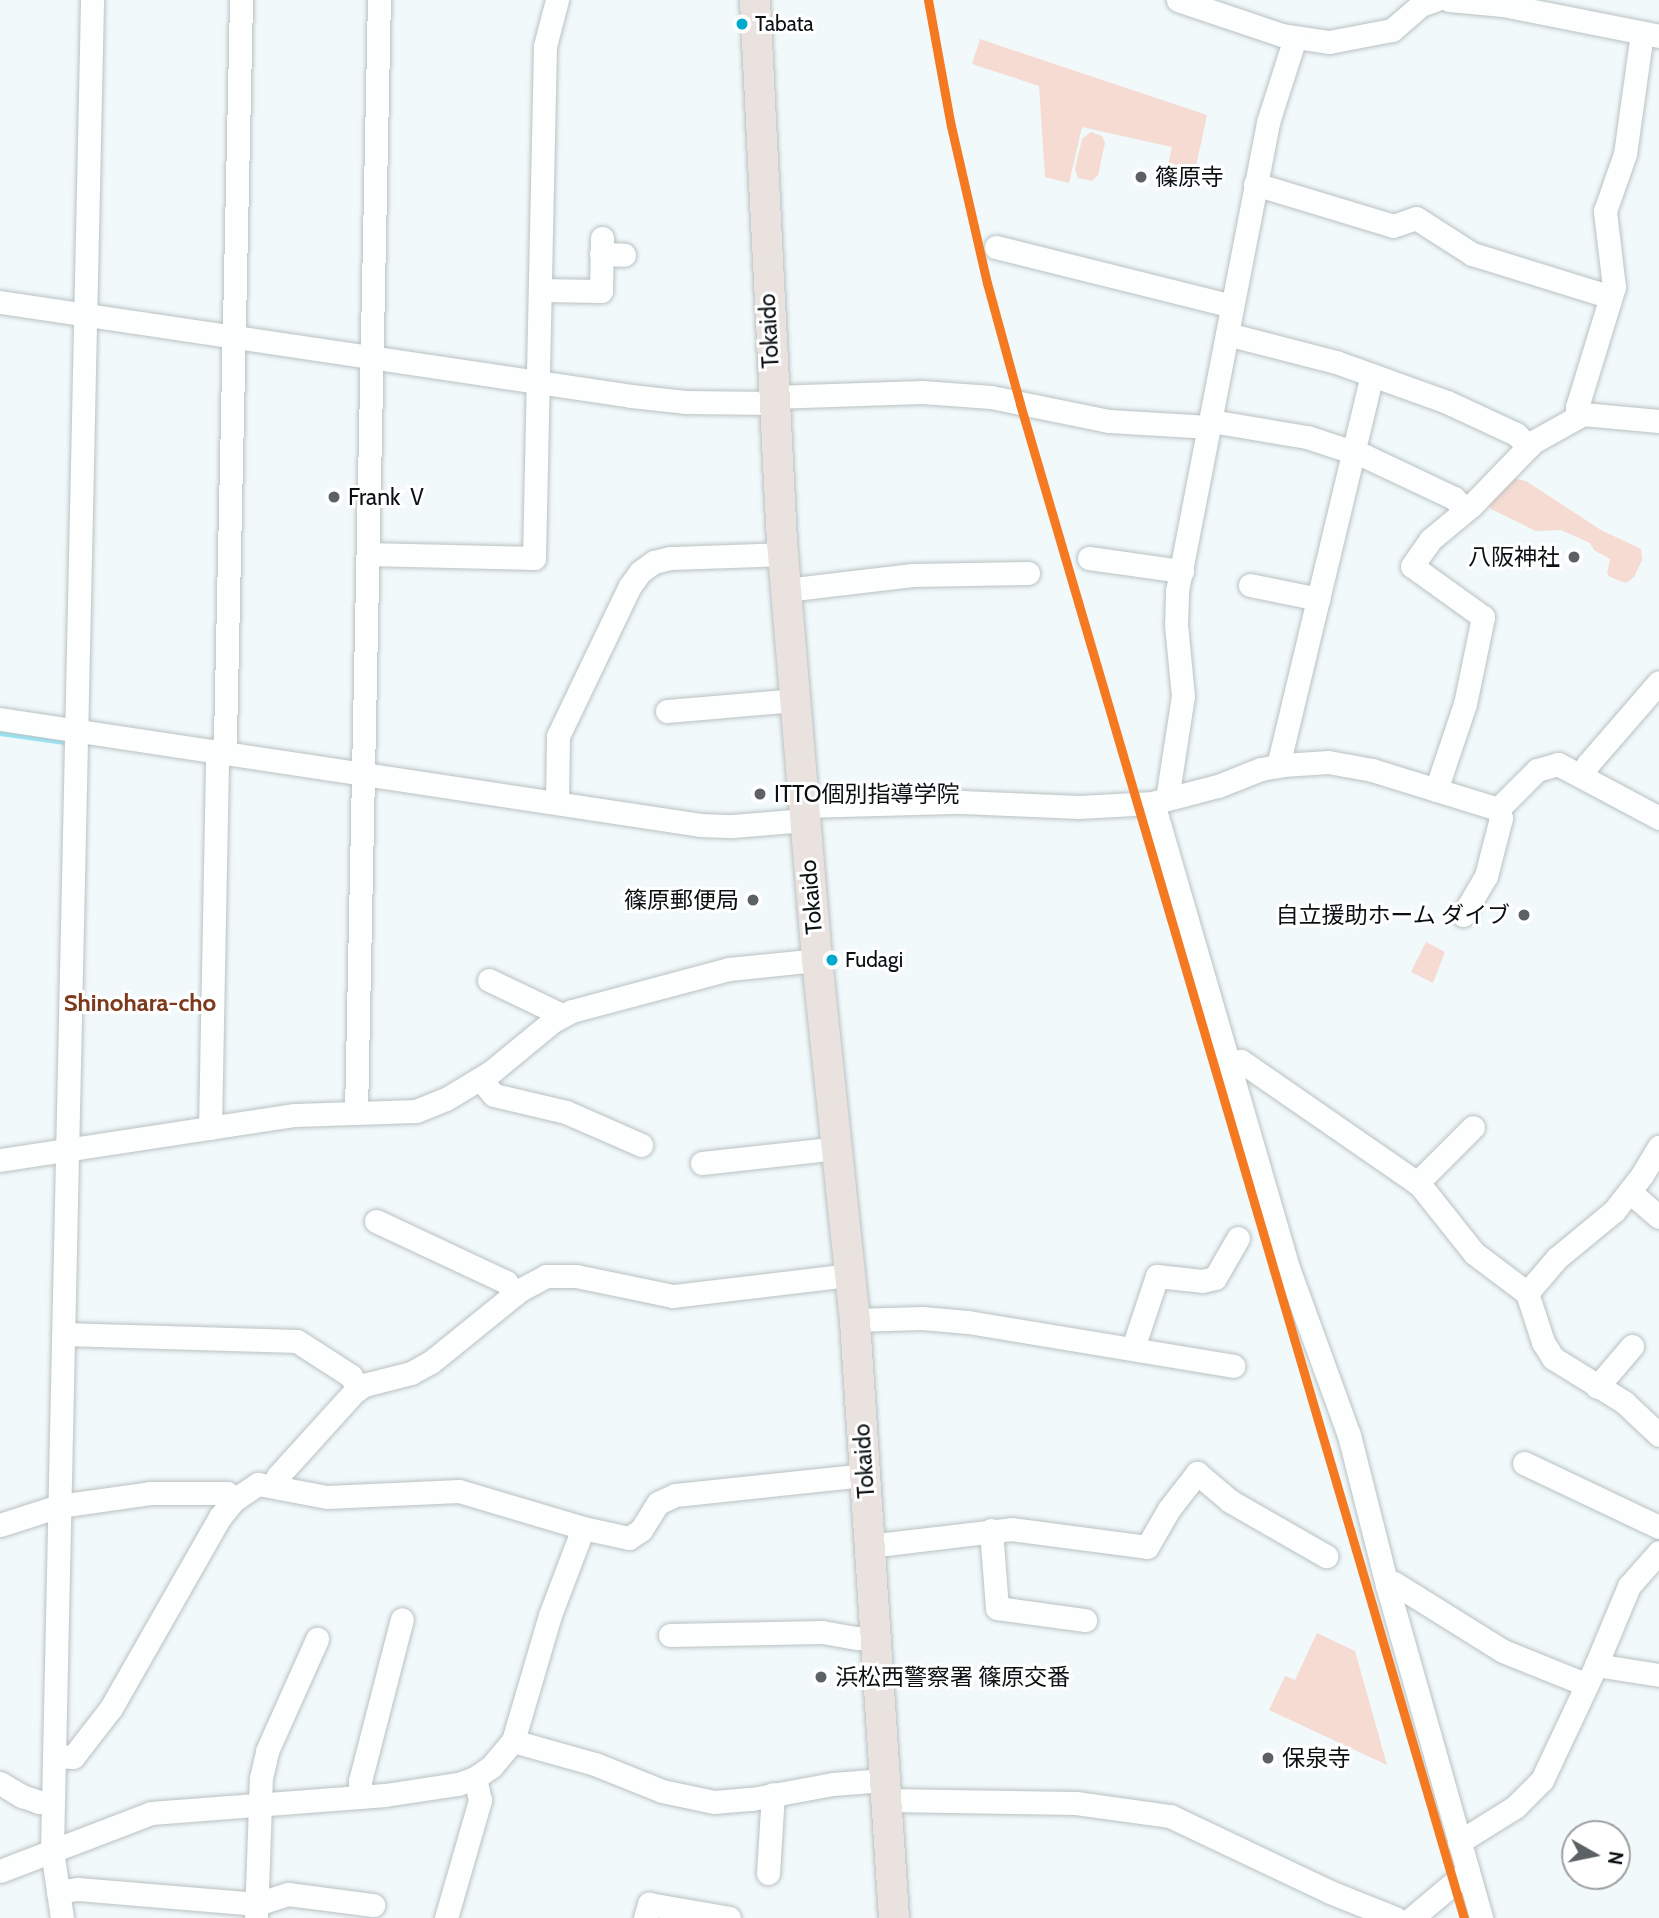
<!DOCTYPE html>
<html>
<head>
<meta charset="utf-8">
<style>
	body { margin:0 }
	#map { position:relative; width:1659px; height:1918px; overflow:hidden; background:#f1f9fb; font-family:Cabin,"Noto Sans JP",sans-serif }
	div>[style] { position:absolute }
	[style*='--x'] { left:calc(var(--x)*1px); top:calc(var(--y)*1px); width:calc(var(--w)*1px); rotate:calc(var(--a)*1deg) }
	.green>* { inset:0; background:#f5dbd1 }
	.stream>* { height:7px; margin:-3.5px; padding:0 3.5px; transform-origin:3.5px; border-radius:3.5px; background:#93eafd }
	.roads { filter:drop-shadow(0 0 2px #bac1c2) drop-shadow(0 0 2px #bac1c2) }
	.minor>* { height:23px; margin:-11.5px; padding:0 11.5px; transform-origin:11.5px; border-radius:11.5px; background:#fdfefe }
	.major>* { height:30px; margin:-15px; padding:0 15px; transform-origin:15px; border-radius:15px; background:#e9e2df }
	.rail-1>* { height:9px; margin:-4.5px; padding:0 4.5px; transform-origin:4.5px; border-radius:4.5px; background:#f47921 }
	.dots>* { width:19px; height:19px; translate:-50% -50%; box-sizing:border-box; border:4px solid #fff; border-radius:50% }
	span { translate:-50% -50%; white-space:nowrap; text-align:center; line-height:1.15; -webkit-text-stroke:6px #fff; paint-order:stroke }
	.bus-label { font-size:21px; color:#0b1113 }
	.left { translate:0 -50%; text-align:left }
	.poi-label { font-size:23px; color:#0b1113 }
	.right { translate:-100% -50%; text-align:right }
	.street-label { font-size:23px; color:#0b1113 }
	.neighbourhood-label { font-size:24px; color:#7d3b1e; font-weight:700 }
	.north { position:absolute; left:1561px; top:1820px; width:70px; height:70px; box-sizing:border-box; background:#fff; border:2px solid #9da0a1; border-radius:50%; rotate:99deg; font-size:19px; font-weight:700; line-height:28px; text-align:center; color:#0b1113 }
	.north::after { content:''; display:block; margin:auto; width:24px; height:32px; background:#5c6264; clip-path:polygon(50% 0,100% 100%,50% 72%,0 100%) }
</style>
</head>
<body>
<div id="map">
	<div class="green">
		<div style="clip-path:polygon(980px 39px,1207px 115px,1195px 171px,1168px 165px,1172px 147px,1082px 127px,1069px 183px,1045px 177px,1039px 86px,972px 64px)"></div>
		<div style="clip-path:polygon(1091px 132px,1102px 136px,1105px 143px,1098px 175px,1092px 181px,1078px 178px,1075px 169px,1082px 139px)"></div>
		<div style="clip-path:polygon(1512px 478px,1526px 481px,1601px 530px,1641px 549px,1642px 560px,1634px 577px,1626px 583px,1610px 577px,1607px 574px,1610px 559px,1594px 550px,1590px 543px,1561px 530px,1536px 531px,1491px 509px,1489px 502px)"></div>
		<div style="clip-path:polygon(1426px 942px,1445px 952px,1433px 983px,1411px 972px)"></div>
		<div style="clip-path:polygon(1317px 1633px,1355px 1651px,1387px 1765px,1269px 1710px,1285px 1676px,1295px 1680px)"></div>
	</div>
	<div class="stream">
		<div style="--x:0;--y:732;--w:65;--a:8"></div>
	</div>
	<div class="roads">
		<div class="minor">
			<div style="--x:1178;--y:0;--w:110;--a:18.6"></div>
			<div style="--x:1282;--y:35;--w:48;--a:8.5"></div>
			<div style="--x:1329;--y:42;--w:64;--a:-10.8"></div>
			<div style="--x:1392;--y:30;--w:38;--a:-41"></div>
			<div style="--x:1421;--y:5;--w:15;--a:-20"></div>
			<div style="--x:1449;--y:0;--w:54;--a:5.3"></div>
			<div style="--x:1503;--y:5;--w:159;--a:11.2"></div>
			<div style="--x:1255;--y:184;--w:144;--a:16.9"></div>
			<div style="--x:1393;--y:226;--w:24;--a:-19"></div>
			<div style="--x:1416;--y:218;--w:67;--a:32.7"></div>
			<div style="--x:1472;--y:254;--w:145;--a:17.2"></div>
			<div style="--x:996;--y:247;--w:243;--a:14"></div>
			<div style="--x:601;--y:254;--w:23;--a:2"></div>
			<div style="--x:540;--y:290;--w:61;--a:0.9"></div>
			<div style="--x:601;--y:291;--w:53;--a:-88.9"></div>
			<div style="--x:0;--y:302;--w:638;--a:8.47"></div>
			<div style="--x:631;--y:396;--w:54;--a:6.3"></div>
			<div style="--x:685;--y:402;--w:88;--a:0.7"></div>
			<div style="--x:1227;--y:334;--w:113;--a:14.4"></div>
			<div style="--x:1336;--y:362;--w:118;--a:19.8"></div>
			<div style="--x:1447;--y:402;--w:76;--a:24.9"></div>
			<div style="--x:1516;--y:434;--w:18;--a:45"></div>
			<div style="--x:772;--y:397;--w:150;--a:-1.9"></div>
			<div style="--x:922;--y:392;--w:69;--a:4.1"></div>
			<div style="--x:991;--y:397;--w:120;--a:11.5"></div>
			<div style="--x:1109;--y:421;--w:101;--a:3.4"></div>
			<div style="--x:1577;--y:417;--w:10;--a:-90"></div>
			<div style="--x:1577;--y:407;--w:126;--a:-72.9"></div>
			<div style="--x:1614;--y:287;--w:77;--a:-96.8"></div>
			<div style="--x:1605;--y:211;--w:60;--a:-70.7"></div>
			<div style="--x:1625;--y:154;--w:122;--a:-82"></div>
			<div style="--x:1211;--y:421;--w:97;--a:9.5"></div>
			<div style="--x:1307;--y:437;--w:61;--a:18.1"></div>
			<div style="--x:1365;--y:456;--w:98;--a:25.3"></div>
			<div style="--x:1454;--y:498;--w:16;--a:47"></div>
			<div style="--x:368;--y:554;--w:166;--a:1.4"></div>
			<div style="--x:534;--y:558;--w:512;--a:-88.77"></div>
			<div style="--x:545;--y:46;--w:48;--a:-75.4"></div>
			<div style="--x:1089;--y:558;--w:94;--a:8"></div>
			<div style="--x:1250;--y:585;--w:70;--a:11.5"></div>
			<div style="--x:786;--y:590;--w:127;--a:-6.8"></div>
			<div style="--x:912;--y:575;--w:116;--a:-1"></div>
			<div style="--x:667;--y:711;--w:128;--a:-4.9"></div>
			<div style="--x:0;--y:719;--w:708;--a:8.61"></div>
			<div style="--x:700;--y:825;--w:33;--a:2"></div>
			<div style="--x:733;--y:826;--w:72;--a:-4.8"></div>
			<div style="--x:1278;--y:766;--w:402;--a:-76.5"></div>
			<div style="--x:1583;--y:775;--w:12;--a:-66"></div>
			<div style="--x:1588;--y:764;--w:108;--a:-49.1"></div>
			<div style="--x:1436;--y:790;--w:91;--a:-71.4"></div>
			<div style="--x:1465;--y:704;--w:89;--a:-78.3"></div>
			<div style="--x:1483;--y:617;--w:87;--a:-144.3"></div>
			<div style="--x:1412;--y:566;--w:32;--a:-55"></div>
			<div style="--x:1430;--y:540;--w:53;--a:-39.7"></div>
			<div style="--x:1471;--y:506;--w:89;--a:-45.9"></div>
			<div style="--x:1533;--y:442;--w:57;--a:-29.2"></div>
			<div style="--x:1583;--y:414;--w:76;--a:5.3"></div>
			<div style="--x:1167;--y:799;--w:104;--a:-81.2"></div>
			<div style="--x:1183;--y:696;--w:71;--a:-95.6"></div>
			<div style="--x:1176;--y:625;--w:34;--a:-88"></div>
			<div style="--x:1177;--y:591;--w:478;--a:-79"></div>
			<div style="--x:1268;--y:122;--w:88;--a:-72.2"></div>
			<div style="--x:557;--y:802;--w:66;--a:-89.1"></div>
			<div style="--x:558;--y:736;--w:166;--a:-64.4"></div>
			<div style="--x:630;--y:586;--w:17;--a:-54"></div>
			<div style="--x:640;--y:572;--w:17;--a:-36"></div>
			<div style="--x:654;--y:562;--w:16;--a:-14"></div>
			<div style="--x:670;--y:558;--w:113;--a:-2"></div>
			<div style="--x:1156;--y:802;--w:64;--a:-14.5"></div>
			<div style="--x:1218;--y:786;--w:46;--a:-21.6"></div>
			<div style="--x:1261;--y:769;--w:22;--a:-10"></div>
			<div style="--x:1283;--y:765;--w:45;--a:-3.8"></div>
			<div style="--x:1328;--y:762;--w:45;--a:10.3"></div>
			<div style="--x:1372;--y:770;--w:132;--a:17.2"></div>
			<div style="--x:1498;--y:809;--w:55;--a:-45"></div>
			<div style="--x:1537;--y:770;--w:22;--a:-16"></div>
			<div style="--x:1558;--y:764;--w:115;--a:28.1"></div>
			<div style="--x:804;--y:806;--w:158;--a:-1.5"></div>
			<div style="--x:962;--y:802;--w:117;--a:2.4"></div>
			<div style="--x:1079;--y:807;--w:74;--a:-3.1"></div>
			<div style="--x:1153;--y:803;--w:481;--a:73.8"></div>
			<div style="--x:1287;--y:1265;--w:181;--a:70"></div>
			<div style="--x:1349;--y:1435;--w:155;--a:75.8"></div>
			<div style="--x:1387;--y:1585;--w:346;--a:74.2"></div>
			<div style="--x:1463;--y:915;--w:45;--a:-59.5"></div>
			<div style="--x:1486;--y:876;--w:60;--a:-75.5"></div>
			<div style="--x:1501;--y:818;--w:9;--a:-108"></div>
			<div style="--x:489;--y:980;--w:81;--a:25.6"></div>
			<div style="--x:1229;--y:1064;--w:12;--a:-14"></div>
			<div style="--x:1241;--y:1061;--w:218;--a:34.7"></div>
			<div style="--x:1420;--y:1185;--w:87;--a:51.5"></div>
			<div style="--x:1474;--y:1253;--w:66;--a:37"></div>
			<div style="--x:1527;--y:1293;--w:52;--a:71.9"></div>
			<div style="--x:1543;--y:1342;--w:19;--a:58"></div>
			<div style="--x:1553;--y:1358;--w:84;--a:31.8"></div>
			<div style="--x:1624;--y:1402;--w:48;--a:43.3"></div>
			<div style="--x:480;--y:1079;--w:21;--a:49"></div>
			<div style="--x:494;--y:1095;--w:74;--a:13.3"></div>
			<div style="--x:566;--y:1112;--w:82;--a:23.7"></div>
			<div style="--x:356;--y:1113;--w:1113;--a:-88.82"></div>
			<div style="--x:210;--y:1128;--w:364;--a:-88.9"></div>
			<div style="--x:217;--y:764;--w:26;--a:-72"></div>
			<div style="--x:225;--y:739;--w:739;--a:-88.76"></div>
			<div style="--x:0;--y:1160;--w:298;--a:-8.7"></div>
			<div style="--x:295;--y:1115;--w:121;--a:-1.9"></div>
			<div style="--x:416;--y:1111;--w:32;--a:-22"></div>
			<div style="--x:446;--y:1099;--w:52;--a:-31"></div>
			<div style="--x:491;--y:1072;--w:80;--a:-39.4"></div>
			<div style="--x:553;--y:1021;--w:21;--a:-28"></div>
			<div style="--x:572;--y:1011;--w:163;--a:-15"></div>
			<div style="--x:729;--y:969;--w:88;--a:-5.8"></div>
			<div style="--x:702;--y:1163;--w:136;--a:-6.3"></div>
			<div style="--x:1417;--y:1183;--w:79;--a:-45"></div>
			<div style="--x:1630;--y:1192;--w:38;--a:41"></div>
			<div style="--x:376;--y:1221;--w:144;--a:25.1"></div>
			<div style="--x:506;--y:1282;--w:15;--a:53"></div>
			<div style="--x:1527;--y:1293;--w:46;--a:-49.4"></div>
			<div style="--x:1557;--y:1258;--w:74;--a:-39.5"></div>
			<div style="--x:1614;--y:1211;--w:46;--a:-52.1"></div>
			<div style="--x:1642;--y:1175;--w:33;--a:-59"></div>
			<div style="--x:854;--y:1320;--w:68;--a:-1.7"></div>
			<div style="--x:922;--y:1318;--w:46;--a:5"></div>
			<div style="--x:968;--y:1322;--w:269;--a:9.4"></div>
			<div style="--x:63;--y:1334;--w:234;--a:1.7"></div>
			<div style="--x:297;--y:1341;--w:64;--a:32.9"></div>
			<div style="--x:351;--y:1376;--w:15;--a:62"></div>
			<div style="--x:1133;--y:1348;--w:76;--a:-71.6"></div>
			<div style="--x:1157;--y:1276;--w:45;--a:6.3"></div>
			<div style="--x:1202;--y:1281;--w:13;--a:-13"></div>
			<div style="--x:1215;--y:1278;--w:46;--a:-60.1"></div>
			<div style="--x:1597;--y:1387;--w:54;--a:-49.5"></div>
			<div style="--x:1524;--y:1463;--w:149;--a:25.4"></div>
			<div style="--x:275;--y:1486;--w:10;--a:-73"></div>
			<div style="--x:278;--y:1476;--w:115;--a:-47.8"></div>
			<div style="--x:355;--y:1391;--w:11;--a:-34"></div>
			<div style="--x:364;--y:1385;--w:49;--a:-14.3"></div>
			<div style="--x:411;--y:1373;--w:23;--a:-29"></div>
			<div style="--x:431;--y:1362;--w:114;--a:-39"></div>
			<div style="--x:520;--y:1290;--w:30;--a:-28"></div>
			<div style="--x:546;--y:1276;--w:30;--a:0"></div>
			<div style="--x:576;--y:1276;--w:99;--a:11.7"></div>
			<div style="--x:673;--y:1296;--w:178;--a:-6.8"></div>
			<div style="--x:0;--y:1525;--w:62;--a:-17.9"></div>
			<div style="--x:59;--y:1506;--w:92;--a:-8.1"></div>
			<div style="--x:150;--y:1493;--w:77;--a:0"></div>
			<div style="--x:227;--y:1493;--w:10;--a:45"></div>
			<div style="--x:991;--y:1530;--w:78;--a:85.6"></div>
			<div style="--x:997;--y:1608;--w:89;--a:7.8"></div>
			<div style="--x:869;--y:1546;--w:143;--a:-6.8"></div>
			<div style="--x:1011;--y:1529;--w:137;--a:7.5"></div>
			<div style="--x:1147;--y:1547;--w:44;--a:-59.9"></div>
			<div style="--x:1169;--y:1509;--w:46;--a:-52.1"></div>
			<div style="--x:1197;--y:1473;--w:43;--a:40.3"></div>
			<div style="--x:1230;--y:1501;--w:111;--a:29.8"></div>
			<div style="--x:1387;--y:1585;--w:7;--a:-16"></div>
			<div style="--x:1394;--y:1583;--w:128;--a:32"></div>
			<div style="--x:1503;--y:1651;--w:88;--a:21.9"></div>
			<div style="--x:670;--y:1635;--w:152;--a:-1.1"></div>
			<div style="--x:822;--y:1632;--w:36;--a:10"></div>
			<div style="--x:857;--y:1638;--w:17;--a:-3"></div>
			<div style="--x:1596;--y:1665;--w:64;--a:9"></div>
			<div style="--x:513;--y:1741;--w:85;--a:15.7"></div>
			<div style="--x:595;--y:1764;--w:72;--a:21.9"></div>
			<div style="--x:662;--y:1791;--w:53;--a:11.9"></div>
			<div style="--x:714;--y:1802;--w:38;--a:-5"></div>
			<div style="--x:752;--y:1799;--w:82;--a:-10.5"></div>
			<div style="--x:833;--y:1784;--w:51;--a:-4.5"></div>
			<div style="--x:54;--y:1756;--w:19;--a:3"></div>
			<div style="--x:73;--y:1757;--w:62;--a:-52.2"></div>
			<div style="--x:111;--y:1708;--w:220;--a:-60.3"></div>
			<div style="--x:220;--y:1517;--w:22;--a:-51"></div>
			<div style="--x:234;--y:1500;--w:29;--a:-34"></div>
			<div style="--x:258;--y:1484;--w:70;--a:10.7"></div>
			<div style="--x:327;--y:1497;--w:132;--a:-2.6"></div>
			<div style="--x:459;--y:1491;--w:129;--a:16.6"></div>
			<div style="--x:583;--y:1528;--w:47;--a:12.3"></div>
			<div style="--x:629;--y:1538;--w:14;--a:-34"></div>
			<div style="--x:641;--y:1530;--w:32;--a:-58"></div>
			<div style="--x:658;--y:1503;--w:19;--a:-25"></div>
			<div style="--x:675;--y:1495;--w:190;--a:-6"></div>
			<div style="--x:0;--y:1783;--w:26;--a:31"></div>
			<div style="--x:22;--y:1796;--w:18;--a:19"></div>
			<div style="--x:39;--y:1802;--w:14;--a:0"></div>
			<div style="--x:361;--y:1797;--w:16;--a:-94"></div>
			<div style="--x:360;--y:1781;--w:167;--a:-75.5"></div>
			<div style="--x:886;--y:1800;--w:190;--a:0.9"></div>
			<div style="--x:1076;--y:1803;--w:95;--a:7.9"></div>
			<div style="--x:1170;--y:1816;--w:177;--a:25.4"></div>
			<div style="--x:1330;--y:1892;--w:70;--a:21.8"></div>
			<div style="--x:1459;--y:1842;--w:66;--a:-32"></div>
			<div style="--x:1515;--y:1807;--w:38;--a:-45"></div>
			<div style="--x:1542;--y:1780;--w:127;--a:-64.8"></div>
			<div style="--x:1596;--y:1665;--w:86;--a:-67.3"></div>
			<div style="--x:1629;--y:1586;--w:45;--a:-48.6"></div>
			<div style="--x:0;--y:1871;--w:162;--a:-21"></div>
			<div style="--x:151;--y:1813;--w:235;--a:-4.4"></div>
			<div style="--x:385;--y:1795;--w:74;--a:-8.6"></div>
			<div style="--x:458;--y:1784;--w:18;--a:-19"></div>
			<div style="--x:475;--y:1778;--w:19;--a:-35"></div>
			<div style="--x:491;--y:1767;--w:34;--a:-50"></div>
			<div style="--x:513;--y:1741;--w:131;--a:-73.6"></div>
			<div style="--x:550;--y:1615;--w:93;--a:-69.2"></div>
			<div style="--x:768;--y:1873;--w:79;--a:-86.4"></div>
			<div style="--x:58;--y:1892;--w:20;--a:-9"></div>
			<div style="--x:78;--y:1889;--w:180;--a:4.8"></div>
			<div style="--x:257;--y:1904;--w:33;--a:-18"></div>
			<div style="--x:288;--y:1894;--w:86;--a:7.4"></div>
			<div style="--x:62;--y:1918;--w:69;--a:-98.4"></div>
			<div style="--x:52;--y:1850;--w:1850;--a:-88.76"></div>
			<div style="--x:256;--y:1918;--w:140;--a:-88"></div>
			<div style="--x:261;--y:1778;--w:28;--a:-77"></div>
			<div style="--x:267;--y:1751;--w:123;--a:-65.9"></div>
			<div style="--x:446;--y:1918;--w:123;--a:-73.9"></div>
			<div style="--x:480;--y:1800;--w:23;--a:-103"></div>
			<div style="--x:645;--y:1918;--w:15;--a:-74"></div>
			<div style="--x:649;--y:1904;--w:81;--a:9.9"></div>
			<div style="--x:1412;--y:1918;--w:73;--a:-40"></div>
		</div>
		<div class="major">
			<div style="--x:755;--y:0;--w:543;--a:87.15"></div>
			<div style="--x:782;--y:542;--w:419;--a:85.2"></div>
			<div style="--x:817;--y:960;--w:363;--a:84"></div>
			<div style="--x:855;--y:1321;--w:598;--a:86.26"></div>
		</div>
	</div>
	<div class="rail-1">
		<div style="--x:928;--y:0;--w:128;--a:79.7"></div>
		<div style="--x:951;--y:126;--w:161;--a:77.1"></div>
		<div style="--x:987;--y:283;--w:125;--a:74.7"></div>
		<div style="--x:1020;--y:404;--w:1578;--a:73.66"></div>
	</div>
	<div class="dots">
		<div style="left:742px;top:24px;background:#00a9ce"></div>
		<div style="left:1141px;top:177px;background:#5c6264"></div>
		<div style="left:334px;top:497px;background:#5c6264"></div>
		<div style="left:1574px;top:557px;background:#5c6264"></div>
		<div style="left:760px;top:794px;background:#5c6264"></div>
		<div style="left:753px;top:900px;background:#5c6264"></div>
		<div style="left:1524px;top:915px;background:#5c6264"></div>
		<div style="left:832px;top:960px;background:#00a9ce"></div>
		<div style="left:821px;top:1677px;background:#5c6264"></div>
		<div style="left:1268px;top:1758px;background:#5c6264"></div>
	</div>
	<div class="bus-label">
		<span class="left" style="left:755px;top:24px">Tabata</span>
		<span class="left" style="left:845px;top:960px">Fudagi</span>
	</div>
	<div class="poi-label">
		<span class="left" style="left:1155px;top:177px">篠原寺</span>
		<span class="left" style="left:348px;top:497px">Frank Ⅴ</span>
		<span class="right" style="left:1560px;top:557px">八阪神社</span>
		<span class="left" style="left:774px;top:794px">ITTO個別指導学院</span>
		<span class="right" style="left:739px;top:900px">篠原郵便局</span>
		<span class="right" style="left:1510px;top:915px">自立援助ホーム ダイブ</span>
		<span class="left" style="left:835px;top:1677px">浜松西警察署 篠原交番</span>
		<span class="left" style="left:1282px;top:1758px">保泉寺</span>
	</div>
	<div class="street-label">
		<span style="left:769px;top:331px;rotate:-93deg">Tokaido</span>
		<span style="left:811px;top:897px;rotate:-95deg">Tokaido</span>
		<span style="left:864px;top:1461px;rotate:-94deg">Tokaido</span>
	</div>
	<div class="neighbourhood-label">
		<span style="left:140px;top:1003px">Shinohara-cho</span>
	</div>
	<div class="north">N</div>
</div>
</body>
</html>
